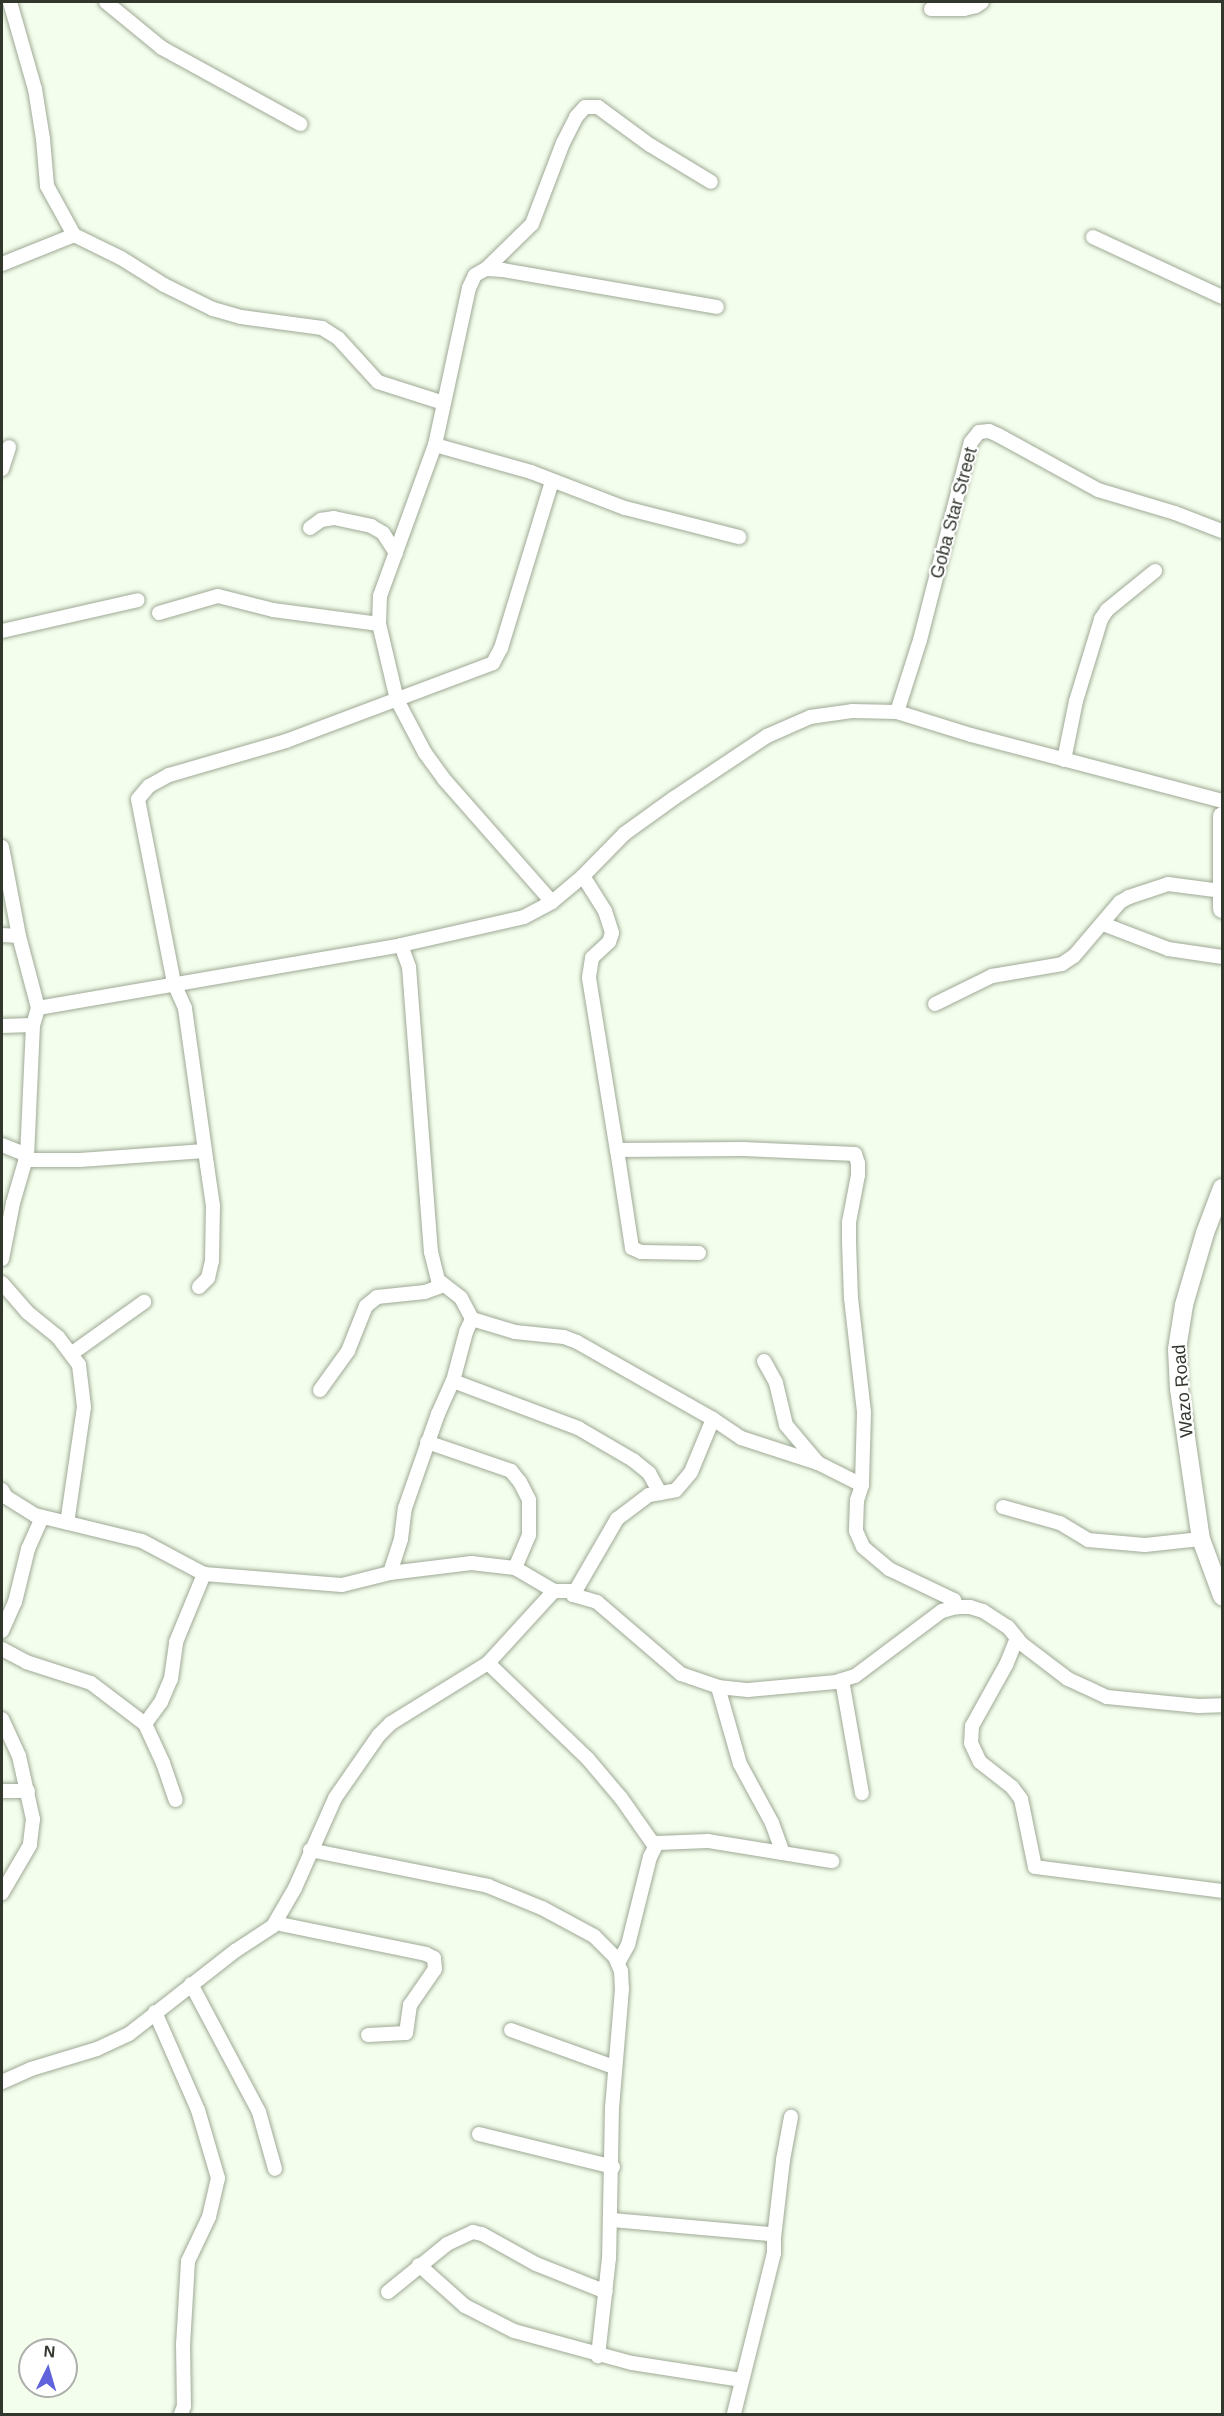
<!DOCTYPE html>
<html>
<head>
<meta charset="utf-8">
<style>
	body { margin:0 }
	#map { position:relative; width:1224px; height:2416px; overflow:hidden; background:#f4feed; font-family:Helvetica,sans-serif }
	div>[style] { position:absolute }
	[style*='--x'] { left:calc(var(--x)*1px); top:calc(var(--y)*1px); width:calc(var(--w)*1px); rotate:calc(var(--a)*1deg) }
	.roads { filter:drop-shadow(0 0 2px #9ea995) drop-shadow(0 0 2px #9ea995) }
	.minor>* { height:14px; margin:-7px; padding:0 7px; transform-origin:7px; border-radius:7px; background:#fff }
	.major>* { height:18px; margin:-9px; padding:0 9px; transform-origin:9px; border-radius:9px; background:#fff }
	span { translate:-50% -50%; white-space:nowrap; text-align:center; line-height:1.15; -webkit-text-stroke:4.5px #fff; paint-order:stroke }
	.street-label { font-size:18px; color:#32372e }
	.frame { position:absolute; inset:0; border:3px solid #32372e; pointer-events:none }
	.north { position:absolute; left:18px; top:2338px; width:60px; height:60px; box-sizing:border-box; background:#fff; border:2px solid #adafab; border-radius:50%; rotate:5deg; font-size:16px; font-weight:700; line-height:24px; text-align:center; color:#32372e }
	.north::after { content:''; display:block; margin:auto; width:21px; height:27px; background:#6063dc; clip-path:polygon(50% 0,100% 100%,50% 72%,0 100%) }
</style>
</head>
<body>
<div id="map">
	<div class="roads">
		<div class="minor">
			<div style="--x:10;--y:2;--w:91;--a:74"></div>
			<div style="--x:35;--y:89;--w:51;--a:80.9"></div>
			<div style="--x:43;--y:139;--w:47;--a:85.1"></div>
			<div style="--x:47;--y:186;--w:56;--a:61.1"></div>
			<div style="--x:74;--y:235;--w:52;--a:26.1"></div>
			<div style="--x:121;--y:258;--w:51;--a:32.1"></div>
			<div style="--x:164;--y:285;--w:55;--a:26.1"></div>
			<div style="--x:213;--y:309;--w:29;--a:16"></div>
			<div style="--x:241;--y:317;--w:82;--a:7.7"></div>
			<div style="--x:322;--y:328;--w:19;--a:32"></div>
			<div style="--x:338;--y:338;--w:59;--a:47.7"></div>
			<div style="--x:378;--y:382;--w:69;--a:17.7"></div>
			<div style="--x:106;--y:2;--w:72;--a:39.4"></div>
			<div style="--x:162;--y:48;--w:158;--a:28.8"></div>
			<div style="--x:931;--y:9;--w:33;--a:0"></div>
			<div style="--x:964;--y:9;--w:12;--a:-14"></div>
			<div style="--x:976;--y:6;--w:7;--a:-34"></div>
			<div style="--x:1093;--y:237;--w:142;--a:24.9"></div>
			<div style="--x:2;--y:264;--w:78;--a:-21.9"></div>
			<div style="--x:486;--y:269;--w:64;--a:-44.4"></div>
			<div style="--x:532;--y:224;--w:87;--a:-69.1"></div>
			<div style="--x:563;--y:143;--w:29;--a:-63"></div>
			<div style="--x:576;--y:117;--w:13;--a:-48"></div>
			<div style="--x:585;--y:107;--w:13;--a:0"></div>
			<div style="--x:598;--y:107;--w:64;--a:36.2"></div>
			<div style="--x:650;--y:145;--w:71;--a:31.2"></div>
			<div style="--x:435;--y:445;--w:100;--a:15.7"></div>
			<div style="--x:531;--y:472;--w:101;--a:21"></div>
			<div style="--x:625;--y:508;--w:118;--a:14.3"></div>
			<div style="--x:2;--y:469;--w:23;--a:-72"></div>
			<div style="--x:310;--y:528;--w:14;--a:-36"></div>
			<div style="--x:321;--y:520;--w:13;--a:-9"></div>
			<div style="--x:334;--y:518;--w:38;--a:12"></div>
			<div style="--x:371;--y:526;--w:14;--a:30"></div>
			<div style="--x:383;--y:533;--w:24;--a:57"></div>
			<div style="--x:159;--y:613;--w:61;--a:-16.1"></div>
			<div style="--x:218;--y:596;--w:57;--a:14.3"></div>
			<div style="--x:273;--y:610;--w:107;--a:7.5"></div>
			<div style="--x:2;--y:631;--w:139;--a:-12.8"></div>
			<div style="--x:897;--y:712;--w:76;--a:-72.3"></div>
			<div style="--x:920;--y:640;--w:204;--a:-75.6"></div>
			<div style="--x:971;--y:442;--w:13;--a:-51"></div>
			<div style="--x:979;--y:432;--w:10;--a:-6"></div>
			<div style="--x:989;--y:431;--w:10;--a:24"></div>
			<div style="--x:998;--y:435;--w:114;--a:28.8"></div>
			<div style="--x:1098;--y:490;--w:80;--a:16.6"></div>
			<div style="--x:1175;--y:513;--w:50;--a:21"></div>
			<div style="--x:1064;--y:760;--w:60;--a:-78.5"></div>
			<div style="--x:1076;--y:701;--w:86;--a:-73"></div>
			<div style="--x:1101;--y:619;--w:11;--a:-56"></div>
			<div style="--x:1107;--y:610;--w:62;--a:-39.1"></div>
			<div style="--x:2;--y:847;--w:91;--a:79.2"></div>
			<div style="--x:19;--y:936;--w:74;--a:75.2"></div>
			<div style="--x:38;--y:1008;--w:18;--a:106"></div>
			<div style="--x:33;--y:1025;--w:130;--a:92.6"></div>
			<div style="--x:27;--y:1155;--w:50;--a:106.3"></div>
			<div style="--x:13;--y:1203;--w:57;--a:101.1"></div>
			<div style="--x:583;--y:876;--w:41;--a:57.8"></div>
			<div style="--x:605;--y:911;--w:23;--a:72"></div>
			<div style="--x:612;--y:933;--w:9;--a:108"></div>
			<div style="--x:609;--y:942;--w:23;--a:137"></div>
			<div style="--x:592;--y:958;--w:20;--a:99"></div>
			<div style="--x:589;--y:978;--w:174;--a:80.8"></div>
			<div style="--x:552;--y:902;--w:164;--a:-131.3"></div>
			<div style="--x:444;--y:779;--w:32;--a:-126"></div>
			<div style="--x:425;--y:753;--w:60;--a:-117.8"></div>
			<div style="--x:397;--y:700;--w:78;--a:-103.3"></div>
			<div style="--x:379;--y:624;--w:28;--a:-88"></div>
			<div style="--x:380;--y:596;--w:161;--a:-70"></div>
			<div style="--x:435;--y:445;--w:161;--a:-77.8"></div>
			<div style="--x:469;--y:288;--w:14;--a:-65"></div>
			<div style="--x:475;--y:275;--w:13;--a:-29"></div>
			<div style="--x:486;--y:269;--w:17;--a:3"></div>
			<div style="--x:503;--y:270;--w:217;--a:9.8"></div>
			<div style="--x:1103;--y:924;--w:70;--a:21"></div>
			<div style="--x:1168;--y:949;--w:55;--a:8.4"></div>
			<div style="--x:2;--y:935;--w:17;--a:3"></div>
			<div style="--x:401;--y:945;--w:23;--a:70"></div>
			<div style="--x:409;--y:967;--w:286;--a:85.6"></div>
			<div style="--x:431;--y:1252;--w:29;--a:76"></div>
			<div style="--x:438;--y:1280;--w:29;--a:38"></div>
			<div style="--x:461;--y:1298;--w:24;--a:62"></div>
			<div style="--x:472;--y:1319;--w:45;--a:16.8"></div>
			<div style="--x:515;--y:1332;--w:49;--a:5.8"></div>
			<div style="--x:564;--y:1337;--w:14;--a:21"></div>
			<div style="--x:577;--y:1342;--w:156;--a:29.5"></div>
			<div style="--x:713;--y:1419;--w:34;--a:34"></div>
			<div style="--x:741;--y:1438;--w:81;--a:18"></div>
			<div style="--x:818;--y:1463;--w:49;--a:26.6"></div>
			<div style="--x:935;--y:1004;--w:64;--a:-26.2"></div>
			<div style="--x:992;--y:976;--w:71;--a:-9.7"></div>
			<div style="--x:1062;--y:964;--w:14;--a:-34"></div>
			<div style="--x:1074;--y:956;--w:71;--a:-49.6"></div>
			<div style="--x:1120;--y:902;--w:10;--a:-29"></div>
			<div style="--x:1129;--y:897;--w:41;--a:-18.4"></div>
			<div style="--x:1168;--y:884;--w:53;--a:7.5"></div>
			<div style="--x:38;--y:1008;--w:368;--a:-9.8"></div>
			<div style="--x:401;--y:945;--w:126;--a:-12.8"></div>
			<div style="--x:524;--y:917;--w:32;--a:-28"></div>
			<div style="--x:552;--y:902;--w:40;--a:-40"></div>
			<div style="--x:583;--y:876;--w:59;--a:-45.7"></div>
			<div style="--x:624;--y:834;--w:62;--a:-35.8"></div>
			<div style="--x:674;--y:798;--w:112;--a:-33.7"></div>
			<div style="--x:767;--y:736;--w:47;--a:-23.8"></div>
			<div style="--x:810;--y:717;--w:42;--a:-8.1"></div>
			<div style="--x:852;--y:711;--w:45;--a:1.3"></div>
			<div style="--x:897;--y:712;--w:77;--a:17.3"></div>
			<div style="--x:971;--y:735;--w:260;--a:14.7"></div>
			<div style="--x:2;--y:1026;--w:31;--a:-2"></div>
			<div style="--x:2;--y:1145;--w:27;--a:22"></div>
			<div style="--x:25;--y:1160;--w:55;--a:0"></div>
			<div style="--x:80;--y:1160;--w:125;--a:-4.1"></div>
			<div style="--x:699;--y:1253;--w:58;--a:-179"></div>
			<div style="--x:641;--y:1252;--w:10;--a:-156"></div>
			<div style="--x:632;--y:1248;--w:99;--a:-98.7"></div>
			<div style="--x:617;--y:1150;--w:126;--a:-0.5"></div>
			<div style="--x:743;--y:1149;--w:112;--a:2.6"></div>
			<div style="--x:855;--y:1154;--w:9;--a:72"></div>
			<div style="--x:858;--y:1163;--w:12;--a:90"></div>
			<div style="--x:858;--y:1175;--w:48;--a:100.8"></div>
			<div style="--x:849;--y:1222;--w:20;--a:90"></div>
			<div style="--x:849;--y:1242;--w:56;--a:88"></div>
			<div style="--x:851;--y:1298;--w:115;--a:83.5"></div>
			<div style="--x:864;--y:1412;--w:73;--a:91.6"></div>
			<div style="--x:862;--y:1485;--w:16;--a:108"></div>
			<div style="--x:857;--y:1500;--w:31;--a:92"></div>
			<div style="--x:856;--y:1531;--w:17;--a:66"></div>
			<div style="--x:863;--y:1547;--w:34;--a:40"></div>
			<div style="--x:889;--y:1569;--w:72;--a:25.5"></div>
			<div style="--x:954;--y:1600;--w:8;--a:67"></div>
			<div style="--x:2;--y:1283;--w:38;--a:49"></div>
			<div style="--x:27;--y:1312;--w:40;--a:39"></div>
			<div style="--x:58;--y:1337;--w:35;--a:53"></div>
			<div style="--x:79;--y:1365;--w:42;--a:83.2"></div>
			<div style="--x:84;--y:1407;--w:117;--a:98.3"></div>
			<div style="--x:199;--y:1287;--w:13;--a:-45"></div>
			<div style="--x:208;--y:1278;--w:17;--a:-77"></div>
			<div style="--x:212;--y:1261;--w:55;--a:-89"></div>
			<div style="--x:213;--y:1206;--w:41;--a:-98.3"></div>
			<div style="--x:207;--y:1165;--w:159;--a:-98"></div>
			<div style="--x:185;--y:1008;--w:27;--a:-114"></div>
			<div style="--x:174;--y:983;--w:187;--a:-101.1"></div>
			<div style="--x:138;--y:799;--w:17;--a:-50"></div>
			<div style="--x:149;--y:786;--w:23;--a:-29"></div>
			<div style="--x:169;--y:775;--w:122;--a:-16.2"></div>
			<div style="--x:286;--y:741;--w:221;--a:-20.6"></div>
			<div style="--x:493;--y:663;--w:17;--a:-62"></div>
			<div style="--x:501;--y:648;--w:175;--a:-73"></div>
			<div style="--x:71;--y:1354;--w:90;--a:-35.5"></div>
			<div style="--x:764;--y:1361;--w:25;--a:61"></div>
			<div style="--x:776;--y:1383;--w:43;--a:76.6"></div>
			<div style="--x:786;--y:1425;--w:50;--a:49.9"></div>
			<div style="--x:453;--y:1381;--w:134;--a:20.6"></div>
			<div style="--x:578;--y:1428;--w:64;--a:30.2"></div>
			<div style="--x:633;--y:1460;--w:21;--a:39"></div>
			<div style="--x:649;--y:1473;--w:23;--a:61"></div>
			<div style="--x:320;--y:1390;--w:48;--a:-54.3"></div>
			<div style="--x:348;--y:1351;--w:48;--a:-68.2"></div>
			<div style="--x:366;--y:1306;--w:14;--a:-39"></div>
			<div style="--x:377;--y:1297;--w:48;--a:-5.9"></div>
			<div style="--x:425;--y:1292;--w:20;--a:-20"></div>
			<div style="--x:427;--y:1442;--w:89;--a:19"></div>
			<div style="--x:511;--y:1471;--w:14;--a:51"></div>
			<div style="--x:520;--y:1482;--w:20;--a:63"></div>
			<div style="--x:529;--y:1500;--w:35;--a:90"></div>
			<div style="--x:529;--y:1535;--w:36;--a:113"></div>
			<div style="--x:2;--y:1490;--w:8;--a:60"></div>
			<div style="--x:6;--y:1497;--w:34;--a:32"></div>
			<div style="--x:35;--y:1515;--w:110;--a:13.7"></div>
			<div style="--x:142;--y:1541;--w:70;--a:28"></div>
			<div style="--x:204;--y:1574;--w:138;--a:4.6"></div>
			<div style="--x:342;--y:1585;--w:49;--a:-14"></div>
			<div style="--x:390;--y:1573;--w:82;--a:-7"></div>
			<div style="--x:471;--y:1563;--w:44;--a:6.5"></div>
			<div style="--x:515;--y:1568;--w:45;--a:30.5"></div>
			<div style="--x:554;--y:1591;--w:18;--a:0"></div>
			<div style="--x:572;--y:1591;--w:4;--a:76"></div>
			<div style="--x:573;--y:1595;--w:25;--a:16"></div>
			<div style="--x:597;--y:1602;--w:111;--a:40.6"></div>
			<div style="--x:681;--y:1674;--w:39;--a:19"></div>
			<div style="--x:718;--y:1687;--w:30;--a:6"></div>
			<div style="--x:748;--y:1690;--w:88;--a:-5.2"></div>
			<div style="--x:836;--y:1682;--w:20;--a:-18"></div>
			<div style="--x:855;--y:1676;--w:109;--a:-36.8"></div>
			<div style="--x:942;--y:1611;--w:16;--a:-15"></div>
			<div style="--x:957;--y:1607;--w:13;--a:0"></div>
			<div style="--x:970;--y:1607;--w:14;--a:17"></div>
			<div style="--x:983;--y:1611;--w:30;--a:33"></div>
			<div style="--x:1008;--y:1627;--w:22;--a:51"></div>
			<div style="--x:1022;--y:1644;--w:58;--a:37.3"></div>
			<div style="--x:1068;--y:1679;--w:43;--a:24.8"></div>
			<div style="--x:1107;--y:1697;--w:92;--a:5.6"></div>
			<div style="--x:1199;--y:1706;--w:23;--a:-2"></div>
			<div style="--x:1003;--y:1507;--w:59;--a:15.7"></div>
			<div style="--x:1060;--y:1523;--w:33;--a:31"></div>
			<div style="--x:1088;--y:1540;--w:57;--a:5"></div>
			<div style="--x:1145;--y:1545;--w:56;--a:-6.1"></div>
			<div style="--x:390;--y:1573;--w:36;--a:-72"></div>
			<div style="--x:401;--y:1539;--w:31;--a:-83"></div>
			<div style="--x:405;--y:1508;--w:100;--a:-70.7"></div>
			<div style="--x:438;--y:1414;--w:36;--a:-66"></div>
			<div style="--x:453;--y:1381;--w:51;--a:-75.1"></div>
			<div style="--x:466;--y:1332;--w:14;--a:-65"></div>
			<div style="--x:573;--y:1595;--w:88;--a:-59.9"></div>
			<div style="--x:617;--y:1519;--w:40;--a:-37"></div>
			<div style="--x:649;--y:1495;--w:27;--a:-10"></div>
			<div style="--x:676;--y:1490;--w:23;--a:-50"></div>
			<div style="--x:691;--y:1472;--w:57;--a:-67.5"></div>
			<div style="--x:2;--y:1631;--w:32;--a:-66"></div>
			<div style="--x:15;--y:1602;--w:55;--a:-76.2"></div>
			<div style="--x:28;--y:1549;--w:35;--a:-66"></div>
			<div style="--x:1017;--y:1638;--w:29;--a:112"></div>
			<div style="--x:1006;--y:1665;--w:70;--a:119.1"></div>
			<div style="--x:972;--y:1726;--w:17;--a:93"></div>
			<div style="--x:971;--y:1743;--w:21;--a:65"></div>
			<div style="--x:980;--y:1762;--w:41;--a:38"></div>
			<div style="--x:1012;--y:1787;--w:15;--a:53"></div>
			<div style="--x:1021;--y:1799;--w:69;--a:78.4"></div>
			<div style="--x:1035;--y:1867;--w:189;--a:7.3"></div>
			<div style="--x:2;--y:1649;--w:27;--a:28"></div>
			<div style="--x:26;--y:1662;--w:68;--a:17.9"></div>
			<div style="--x:91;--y:1683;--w:68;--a:37.2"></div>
			<div style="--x:145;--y:1724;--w:27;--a:-54"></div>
			<div style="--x:161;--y:1702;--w:25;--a:-67"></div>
			<div style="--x:171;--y:1679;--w:37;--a:-82"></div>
			<div style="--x:176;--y:1642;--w:74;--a:-67.6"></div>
			<div style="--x:488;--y:1663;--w:139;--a:43.8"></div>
			<div style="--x:588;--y:1759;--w:51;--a:49.8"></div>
			<div style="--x:621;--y:1798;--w:57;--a:54.9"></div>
			<div style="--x:842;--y:1680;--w:115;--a:80"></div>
			<div style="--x:718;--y:1687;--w:80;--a:74.1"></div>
			<div style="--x:740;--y:1764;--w:67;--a:61.5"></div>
			<div style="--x:772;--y:1823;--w:32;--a:70"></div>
			<div style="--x:2;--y:1719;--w:41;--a:65.3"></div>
			<div style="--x:19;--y:1756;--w:65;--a:77.5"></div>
			<div style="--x:33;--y:1819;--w:26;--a:97"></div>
			<div style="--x:30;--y:1845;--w:56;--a:120.3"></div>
			<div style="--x:145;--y:1724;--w:43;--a:65.2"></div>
			<div style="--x:163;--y:1763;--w:39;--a:71"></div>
			<div style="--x:2;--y:1791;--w:26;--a:0"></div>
			<div style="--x:310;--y:1850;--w:182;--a:11.4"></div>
			<div style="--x:488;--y:1886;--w:58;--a:22.2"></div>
			<div style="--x:542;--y:1908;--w:59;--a:28.3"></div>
			<div style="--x:594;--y:1936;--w:30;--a:45"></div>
			<div style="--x:615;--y:1957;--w:15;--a:67"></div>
			<div style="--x:621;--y:1971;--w:18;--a:87"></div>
			<div style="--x:622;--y:1989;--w:118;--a:94.8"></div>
			<div style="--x:612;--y:2107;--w:151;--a:91.1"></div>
			<div style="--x:609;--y:2258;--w:99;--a:96.4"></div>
			<div style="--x:275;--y:1923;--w:154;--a:11.6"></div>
			<div style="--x:426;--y:1954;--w:9;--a:27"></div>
			<div style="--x:434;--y:1958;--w:11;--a:85"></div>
			<div style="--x:435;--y:1969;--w:44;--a:124.8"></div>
			<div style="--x:410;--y:2005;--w:28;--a:98"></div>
			<div style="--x:406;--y:2033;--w:38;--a:177"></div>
			<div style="--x:618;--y:1963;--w:21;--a:-61"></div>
			<div style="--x:628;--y:1945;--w:91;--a:-76"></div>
			<div style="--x:650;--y:1857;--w:16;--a:-63"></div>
			<div style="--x:657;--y:1843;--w:51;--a:-2.2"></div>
			<div style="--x:708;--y:1841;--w:126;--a:9.2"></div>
			<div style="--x:191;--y:1984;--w:145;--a:62"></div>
			<div style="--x:259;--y:2112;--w:59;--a:74.3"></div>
			<div style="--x:155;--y:2012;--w:107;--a:66.3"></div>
			<div style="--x:198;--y:2110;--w:71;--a:73.6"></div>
			<div style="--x:218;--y:2178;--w:40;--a:103"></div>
			<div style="--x:209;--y:2217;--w:49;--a:115.5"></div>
			<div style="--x:188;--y:2261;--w:83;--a:93.4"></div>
			<div style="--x:183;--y:2344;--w:62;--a:89.1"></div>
			<div style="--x:184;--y:2406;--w:9;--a:111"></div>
			<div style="--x:511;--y:2030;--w:109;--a:19.8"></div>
			<div style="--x:2;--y:2082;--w:32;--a:-24"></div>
			<div style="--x:31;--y:2069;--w:69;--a:-16.9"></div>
			<div style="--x:97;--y:2049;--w:35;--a:-25"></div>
			<div style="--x:129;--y:2034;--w:135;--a:-38.1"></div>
			<div style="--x:235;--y:1951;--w:45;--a:-33.3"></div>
			<div style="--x:273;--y:1926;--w:44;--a:-59.9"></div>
			<div style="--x:295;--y:1888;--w:98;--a:-66"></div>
			<div style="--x:335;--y:1798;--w:77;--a:-55.1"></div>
			<div style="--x:379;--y:1735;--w:17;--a:-45"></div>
			<div style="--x:391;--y:1723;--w:114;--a:-31.7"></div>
			<div style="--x:488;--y:1663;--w:98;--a:-47.5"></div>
			<div style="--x:479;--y:2134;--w:138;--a:13.8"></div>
			<div style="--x:612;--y:2220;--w:158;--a:5.1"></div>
			<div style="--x:769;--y:2234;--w:6;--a:39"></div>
			<div style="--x:774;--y:2238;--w:15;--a:90"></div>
			<div style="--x:774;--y:2253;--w:166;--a:104"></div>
			<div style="--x:774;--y:2238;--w:79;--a:-83.4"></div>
			<div style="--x:783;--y:2160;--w:44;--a:-79.5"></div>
			<div style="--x:419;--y:2265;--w:62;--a:41.7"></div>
			<div style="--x:465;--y:2306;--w:55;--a:27"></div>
			<div style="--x:514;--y:2331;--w:122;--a:15.2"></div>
			<div style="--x:632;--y:2363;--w:111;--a:8.8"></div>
			<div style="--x:388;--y:2292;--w:76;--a:-39.1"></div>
			<div style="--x:447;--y:2244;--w:29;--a:-25"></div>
			<div style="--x:473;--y:2232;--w:9;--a:13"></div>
			<div style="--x:482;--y:2234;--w:62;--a:29.1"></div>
			<div style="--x:536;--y:2264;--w:75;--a:21.8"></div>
		</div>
		<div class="major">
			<div style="--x:1222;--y:816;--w:93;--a:90"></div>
			<div style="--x:1222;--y:1188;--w:48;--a:110.7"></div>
			<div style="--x:1205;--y:1233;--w:75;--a:106.3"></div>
			<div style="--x:1184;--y:1305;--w:45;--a:99"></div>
			<div style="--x:1177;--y:1349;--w:40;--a:87.1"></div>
			<div style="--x:1179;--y:1389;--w:152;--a:81.7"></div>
			<div style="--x:1201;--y:1539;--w:61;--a:69.8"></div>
		</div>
	</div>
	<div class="street-label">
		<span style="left:954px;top:513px;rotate:-75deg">Goba Star Street</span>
		<span style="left:1183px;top:1391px;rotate:-95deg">Wazo Road</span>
	</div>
	<div class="frame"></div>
	<div class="north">N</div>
</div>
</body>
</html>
